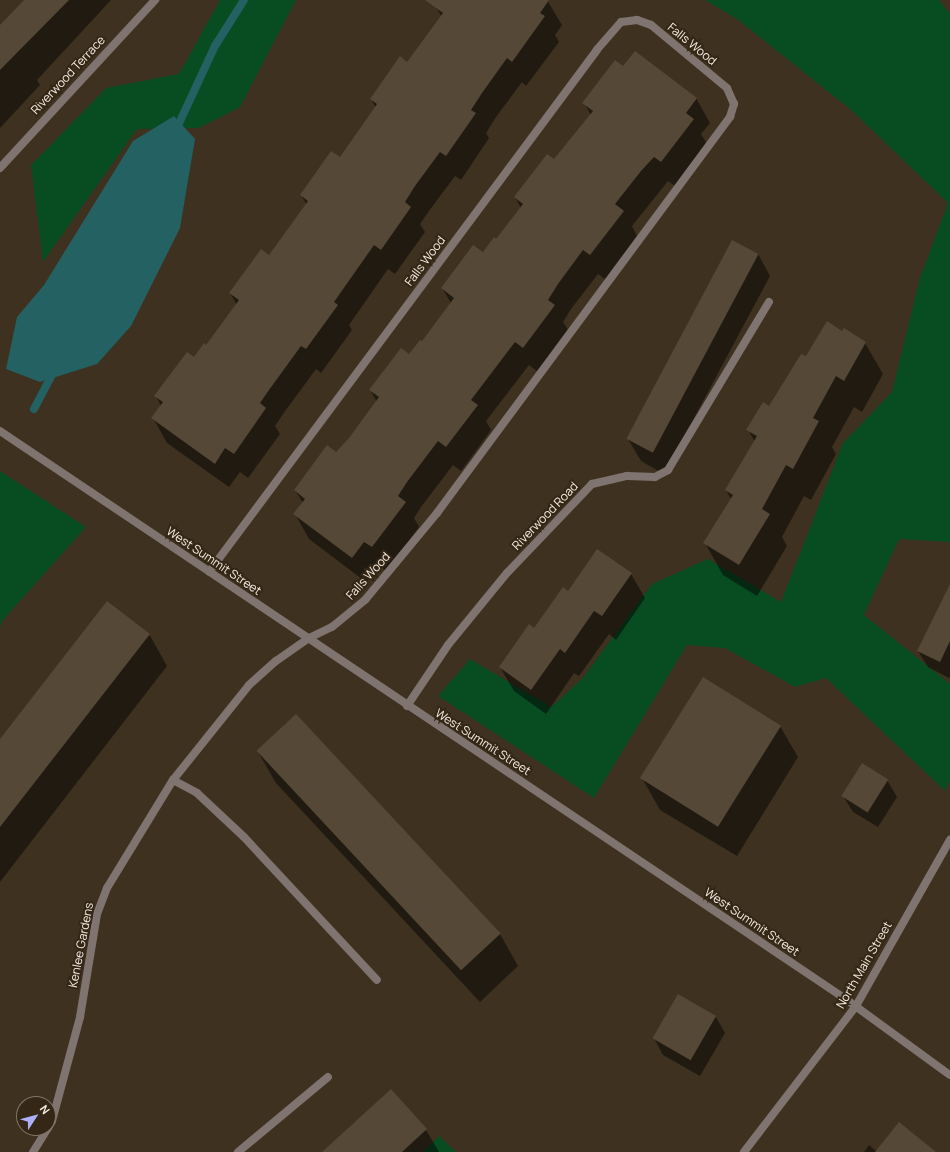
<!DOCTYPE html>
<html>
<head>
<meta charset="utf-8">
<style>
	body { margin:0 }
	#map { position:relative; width:950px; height:1152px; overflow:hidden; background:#3e3120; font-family:Manrope,sans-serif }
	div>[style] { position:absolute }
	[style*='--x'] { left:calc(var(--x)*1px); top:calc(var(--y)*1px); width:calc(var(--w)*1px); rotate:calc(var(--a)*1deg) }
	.green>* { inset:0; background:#084c22 }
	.water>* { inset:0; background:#236162 }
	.shadow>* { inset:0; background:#0007 }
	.stream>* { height:8px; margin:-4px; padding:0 4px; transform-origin:4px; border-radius:4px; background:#236162 }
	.building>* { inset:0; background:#554836; transform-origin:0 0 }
	.minor>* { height:8px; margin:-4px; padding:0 4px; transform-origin:4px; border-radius:4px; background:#807471 }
	.tertiary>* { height:8px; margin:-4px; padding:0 4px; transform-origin:4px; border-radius:4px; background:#807471 }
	span { translate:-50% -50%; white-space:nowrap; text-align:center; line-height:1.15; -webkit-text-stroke:4px #342716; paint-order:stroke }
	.street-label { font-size:12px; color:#f5ede2 }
	.north { position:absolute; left:16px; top:1096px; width:40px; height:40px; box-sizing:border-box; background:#342716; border:1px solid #817668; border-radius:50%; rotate:54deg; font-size:11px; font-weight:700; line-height:16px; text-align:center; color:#f5ede2 }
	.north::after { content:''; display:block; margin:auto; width:14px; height:18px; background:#aeaefa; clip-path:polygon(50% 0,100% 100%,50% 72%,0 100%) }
</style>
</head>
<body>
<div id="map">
	<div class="green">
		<div style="clip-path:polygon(220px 0,296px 0,240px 107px,199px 128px,137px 129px,43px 262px,31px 165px,106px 88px,179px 74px)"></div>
		<div style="clip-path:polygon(705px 0,939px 0,950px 14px,950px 542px,899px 539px,864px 615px,950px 684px,950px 780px,945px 791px,826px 678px,795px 687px,725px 648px,687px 645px,594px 798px,438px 696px,470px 659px,551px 707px,582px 679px,652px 584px,708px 559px,781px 602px,843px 443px,892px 392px,920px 278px,948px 203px,850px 109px,737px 19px)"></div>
		<div style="clip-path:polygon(0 471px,86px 527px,2px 621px,0 629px)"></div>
		<div style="clip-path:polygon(439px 1136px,456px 1152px,423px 1152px)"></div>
	</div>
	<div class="water">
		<div style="clip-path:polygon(174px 116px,195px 139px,180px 228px,131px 326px,97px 364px,40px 382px,6px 369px,17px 317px,44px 285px,133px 141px)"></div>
	</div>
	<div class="shadow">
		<div style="clip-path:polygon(25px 0,111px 0,37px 80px,40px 85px,0 128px,0 26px)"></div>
		<div style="clip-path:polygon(442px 0,547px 0,562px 25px,555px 35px,559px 42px,526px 86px,522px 82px,496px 117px,486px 133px,489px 138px,461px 180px,455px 176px,429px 211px,420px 224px,425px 232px,395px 274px,388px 269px,349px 325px,352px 330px,321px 373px,316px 369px,283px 414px,275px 426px,280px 434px,248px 478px,240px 472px,229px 487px,167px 443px,153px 418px,161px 406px,156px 396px,207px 346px,237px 305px,230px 293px,270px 257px,307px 205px,301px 195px,340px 159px,376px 108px,371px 99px,408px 63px,442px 17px,436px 7px)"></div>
		<div style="clip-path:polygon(623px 68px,696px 98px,710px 123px,701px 134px,707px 144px,675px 186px,668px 181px,632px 226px,637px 236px,605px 279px,598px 274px,571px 309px,563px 322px,568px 330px,538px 372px,529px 365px,486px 421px,491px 430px,461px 471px,453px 465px,421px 507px,414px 518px,419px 527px,386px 571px,379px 565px,366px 582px,309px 539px,295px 514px,303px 503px,295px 490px,350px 439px,377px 402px,370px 390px,423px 342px,451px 303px,442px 288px,496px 240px,521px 208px,515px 197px,555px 160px,591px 115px,584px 103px)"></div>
		<div style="clip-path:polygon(733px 242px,758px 254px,770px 276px,664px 474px,641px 461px,628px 439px)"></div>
		<div style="clip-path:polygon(842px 332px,865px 343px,883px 374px,862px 412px,854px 407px,832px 447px,836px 454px,811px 500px,804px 496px,782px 537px,787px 546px,757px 596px,723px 575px,705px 543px,731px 499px,726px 490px,755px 442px,748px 430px,770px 407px,806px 358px)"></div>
		<div style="clip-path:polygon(631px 574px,645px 598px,616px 640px,609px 634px,579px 676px,574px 673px,546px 714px,514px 691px,500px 667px,568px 592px)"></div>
		<div style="clip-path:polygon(950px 603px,950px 676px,949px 678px,928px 667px,918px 651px)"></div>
		<div style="clip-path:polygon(149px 634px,167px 666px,0 882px,0 740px)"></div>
		<div style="clip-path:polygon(780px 726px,798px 757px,737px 856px,660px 810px,642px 778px)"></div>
		<div style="clip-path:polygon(258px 752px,500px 934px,518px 966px,480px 1002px,276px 783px)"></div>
		<div style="clip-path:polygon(887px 780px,897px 797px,878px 827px,853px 812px,843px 796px)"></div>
		<div style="clip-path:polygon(679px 995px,716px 1017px,725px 1033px,700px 1076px,663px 1055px,654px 1038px)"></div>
		<div style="clip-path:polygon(426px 1130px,439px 1152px,324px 1152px)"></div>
		<div style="clip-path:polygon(869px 1145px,877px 1152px,930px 1152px,864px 1152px)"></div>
	</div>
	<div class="stream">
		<div style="--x:175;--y:132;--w:95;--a:-65.1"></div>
		<div style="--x:215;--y:46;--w:54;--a:-57.8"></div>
		<div style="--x:34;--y:409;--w:43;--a:-62.2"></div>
	</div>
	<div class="building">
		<div style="clip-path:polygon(24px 0,69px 0,0 70px,0 25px)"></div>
		<div style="clip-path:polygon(425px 0,549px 0,540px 13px,545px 16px,512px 62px,507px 58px,482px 93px,471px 110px,476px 113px,446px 156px,440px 152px,415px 186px,405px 202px,411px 207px,381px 250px,374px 245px,334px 302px,338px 305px,306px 349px,301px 346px,269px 390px,260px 403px,266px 408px,234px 454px,225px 448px,215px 464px,151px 418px,163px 402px,154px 396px,187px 352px,194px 357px,204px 343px,206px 345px,239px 300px,229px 293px,261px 249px,269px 255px,308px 201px,300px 195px,331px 151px,340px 157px,377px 104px,370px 99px,400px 56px,407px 62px,443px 13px)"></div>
		<div style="clip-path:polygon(635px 51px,697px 98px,686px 113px,694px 119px,661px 162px,654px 157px,641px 171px,615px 204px,624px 211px,590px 255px,583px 250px,558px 284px,548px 300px,555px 305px,523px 348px,515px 342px,471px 400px,478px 405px,446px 447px,438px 441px,407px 482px,398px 496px,406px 502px,372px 547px,364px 542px,352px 558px,293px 514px,305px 499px,294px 490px,327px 445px,336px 452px,349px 438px,379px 397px,369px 390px,401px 348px,409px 354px,420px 340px,422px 341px,454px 298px,441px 288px,473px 245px,483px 252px,494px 237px,496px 239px,523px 204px,514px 197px,547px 154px,554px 159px,593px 111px,582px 103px,615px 60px,623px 66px)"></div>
		<div style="left:732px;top:240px;width:30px;height:225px;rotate:28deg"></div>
		<div style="clip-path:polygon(827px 321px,842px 331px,844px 328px,866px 342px,844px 381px,836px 376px,813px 418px,819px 421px,793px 469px,786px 465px,762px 509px,770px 514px,739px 565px,703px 543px,733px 495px,725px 490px,757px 436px,746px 430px,763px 402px,769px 406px,801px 354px,806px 356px)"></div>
		<div style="clip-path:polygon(597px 549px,632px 573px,602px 616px,594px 611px,565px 653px,560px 649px,531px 690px,499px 667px,529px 624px,534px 628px,563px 587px,568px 591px)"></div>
		<div style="clip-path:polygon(950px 584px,950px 641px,940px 662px,917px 651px)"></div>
		<div style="clip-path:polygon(107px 601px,150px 634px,0 827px,0 739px)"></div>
		<div style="left:703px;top:677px;width:92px;height:119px;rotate:32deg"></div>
		<div style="left:296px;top:714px;width:300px;height:54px;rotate:47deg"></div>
		<div style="left:862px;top:763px;width:31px;height:39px;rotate:32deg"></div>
		<div style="left:678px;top:994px;width:44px;height:51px;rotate:30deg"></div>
		<div style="clip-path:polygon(391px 1089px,427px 1129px,402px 1152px,322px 1152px)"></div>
		<div style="clip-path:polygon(899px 1122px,936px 1152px,875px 1152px)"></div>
	</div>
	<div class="minor">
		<div style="--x:0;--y:168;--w:229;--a:-47.3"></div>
		<div style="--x:407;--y:706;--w:73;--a:-56.1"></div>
		<div style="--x:448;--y:645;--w:93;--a:-50.7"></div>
		<div style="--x:507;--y:573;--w:123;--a:-46.3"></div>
		<div style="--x:592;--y:484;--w:36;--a:-13"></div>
		<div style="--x:627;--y:476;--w:28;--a:2"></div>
		<div style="--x:655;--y:477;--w:15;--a:-28"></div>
		<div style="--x:668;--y:470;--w:196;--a:-59"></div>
		<div style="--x:173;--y:780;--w:122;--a:-51.3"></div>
		<div style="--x:249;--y:685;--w:36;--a:-42"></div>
		<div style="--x:276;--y:661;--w:38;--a:-35"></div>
		<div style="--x:307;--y:639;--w:28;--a:-26"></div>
		<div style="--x:332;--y:627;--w:43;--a:-39.3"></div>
		<div style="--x:365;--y:600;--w:113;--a:-50.4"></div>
		<div style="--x:437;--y:513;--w:493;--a:-53.5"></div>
		<div style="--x:730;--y:117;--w:14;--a:-73"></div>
		<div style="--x:734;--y:104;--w:17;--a:-114"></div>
		<div style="--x:727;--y:88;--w:99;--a:-140.3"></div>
		<div style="--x:651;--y:25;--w:15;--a:-160"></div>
		<div style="--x:637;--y:20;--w:16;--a:173"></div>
		<div style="--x:621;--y:22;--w:37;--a:131"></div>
		<div style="--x:597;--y:50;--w:650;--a:126.62"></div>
		<div style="--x:48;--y:1128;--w:8;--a:-60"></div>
		<div style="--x:52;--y:1121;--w:108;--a:-74.9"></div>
		<div style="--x:80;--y:1017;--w:104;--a:-80.6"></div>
		<div style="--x:97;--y:914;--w:28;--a:-69"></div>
		<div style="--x:107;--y:888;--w:127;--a:-58.6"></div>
		<div style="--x:173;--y:780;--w:27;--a:28"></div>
		<div style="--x:197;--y:793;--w:64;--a:43.1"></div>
		<div style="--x:244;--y:837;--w:195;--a:47.1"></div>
		<div style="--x:33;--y:1152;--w:28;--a:-58"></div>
		<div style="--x:238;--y:1152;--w:117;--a:-39.8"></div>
	</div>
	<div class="tertiary">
		<div style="--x:0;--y:431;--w:1020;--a:33.89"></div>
		<div style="--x:847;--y:1000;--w:127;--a:36.1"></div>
		<div style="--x:744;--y:1152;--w:184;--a:-52.5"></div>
		<div style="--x:856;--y:1006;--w:191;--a:-60.5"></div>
	</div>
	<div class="street-label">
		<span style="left:692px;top:44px;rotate:39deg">Falls Wood</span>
		<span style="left:68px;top:75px;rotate:-47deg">Riverwood Terrace</span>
		<span style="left:425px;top:261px;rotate:-53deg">Falls Wood</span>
		<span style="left:545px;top:516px;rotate:-46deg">Riverwood Road</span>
		<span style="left:214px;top:561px;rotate:34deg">West Summit Street</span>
		<span style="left:368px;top:576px;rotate:-48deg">Falls Wood</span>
		<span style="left:483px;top:742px;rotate:33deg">West Summit Street</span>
		<span style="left:752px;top:922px;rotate:34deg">West Summit Street</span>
		<span style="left:81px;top:945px;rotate:-79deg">Kenlee Gardens</span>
		<span style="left:864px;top:965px;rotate:-60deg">North Main Street</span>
	</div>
	<div class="north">N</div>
</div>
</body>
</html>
